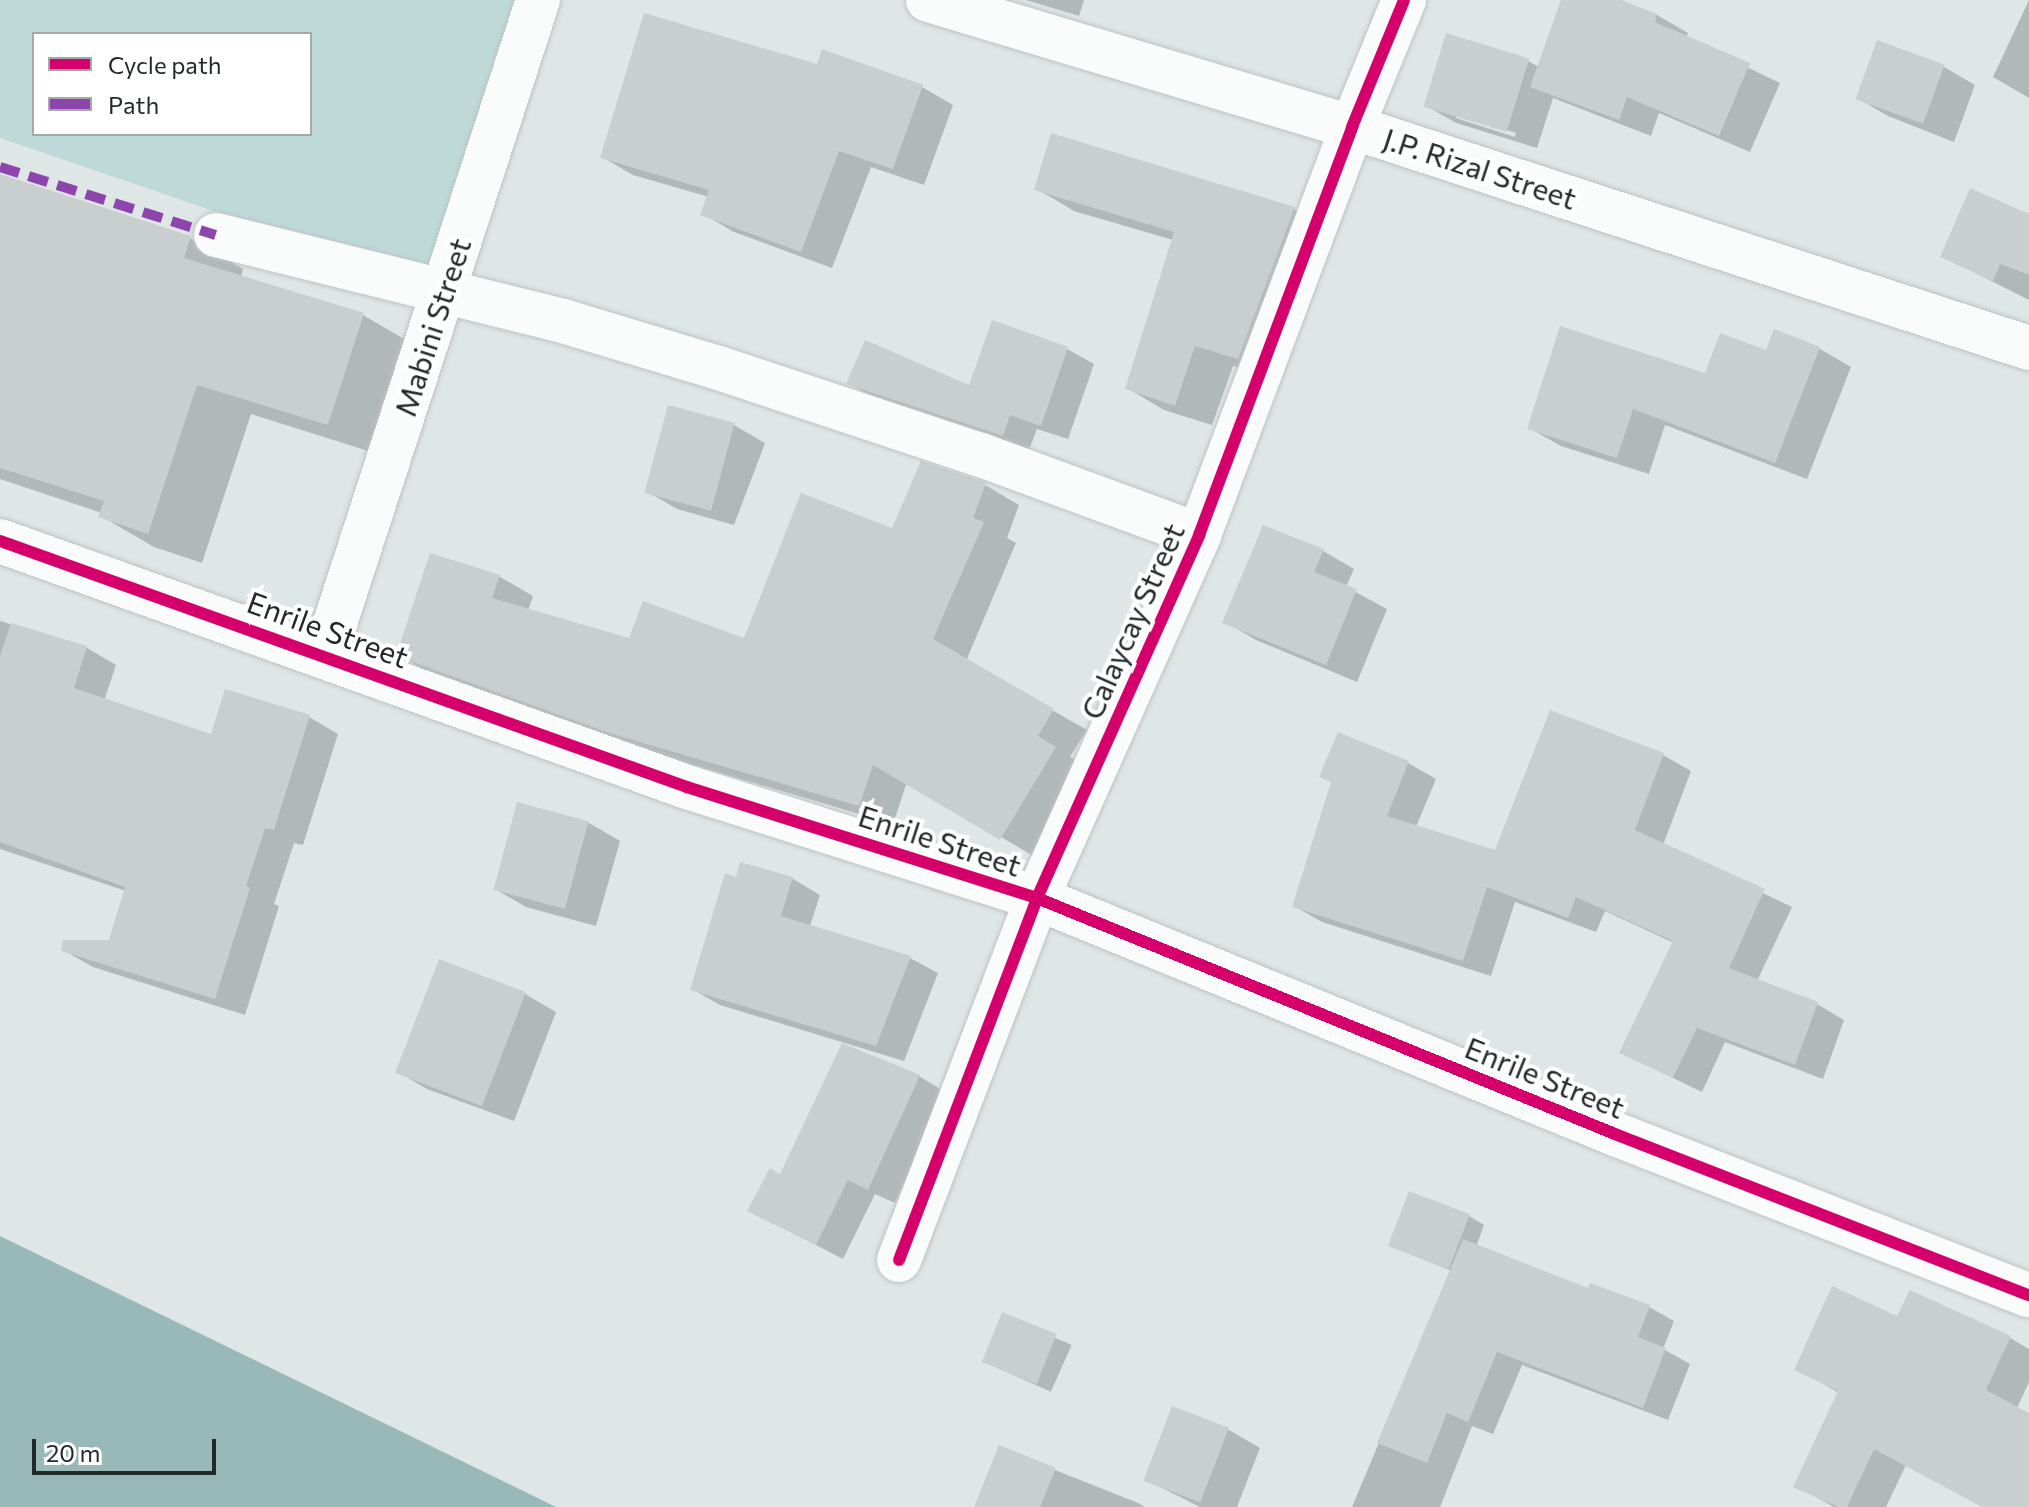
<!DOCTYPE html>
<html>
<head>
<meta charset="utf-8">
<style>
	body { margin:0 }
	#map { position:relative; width:2029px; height:1507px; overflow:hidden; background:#dee6e6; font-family:Commissioner,sans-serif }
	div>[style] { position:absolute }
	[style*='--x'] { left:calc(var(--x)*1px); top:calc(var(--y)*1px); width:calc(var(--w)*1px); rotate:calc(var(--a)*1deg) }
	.green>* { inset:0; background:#bfd9d9 }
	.water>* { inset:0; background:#99b8b8 }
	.shadow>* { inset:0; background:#0003; transform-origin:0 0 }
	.building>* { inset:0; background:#c9cfcf; transform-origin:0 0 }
	.roads { filter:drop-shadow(0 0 2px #bdc3c3) drop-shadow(0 0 2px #bdc3c3) }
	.street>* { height:44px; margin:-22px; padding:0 22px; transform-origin:22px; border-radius:22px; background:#fafbfb }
	.secondary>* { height:44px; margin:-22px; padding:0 22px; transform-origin:22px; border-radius:22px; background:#fafbfb }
	.quiet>* { height:10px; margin-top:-5px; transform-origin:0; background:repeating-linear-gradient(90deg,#8e44ad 0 20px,transparent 0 30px) }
	.cycleway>* { height:12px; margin:-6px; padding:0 6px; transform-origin:6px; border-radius:6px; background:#d6006c }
	span { translate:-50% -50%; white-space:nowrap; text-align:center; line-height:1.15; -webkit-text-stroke:8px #fff; paint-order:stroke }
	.street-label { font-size:30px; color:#232929 }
	.legend { position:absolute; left:32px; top:32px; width:280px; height:104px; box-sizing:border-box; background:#fff; border:2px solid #a7a9a9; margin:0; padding:10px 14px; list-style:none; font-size:24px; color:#232929 }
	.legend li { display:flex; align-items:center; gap:16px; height:40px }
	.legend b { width:40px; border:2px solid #a7a9a9 }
	.scale { position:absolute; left:32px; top:1439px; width:184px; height:36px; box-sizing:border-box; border:4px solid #232929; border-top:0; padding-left:10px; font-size:24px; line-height:28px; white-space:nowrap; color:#232929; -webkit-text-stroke:6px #fff; paint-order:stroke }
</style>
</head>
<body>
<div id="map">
	<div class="green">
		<div style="clip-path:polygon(evenodd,0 0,519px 0,442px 267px,416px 280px,0 138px,0 0,34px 34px,310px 34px,310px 134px,34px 134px,34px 34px)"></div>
	</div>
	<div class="water">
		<div style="clip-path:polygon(0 1236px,556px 1507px,0 1507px)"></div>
	</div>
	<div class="shadow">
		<div style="clip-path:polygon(1026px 0,1084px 0,1079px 16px)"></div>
		<div style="clip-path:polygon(evenodd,1563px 0,1615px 0,1657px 15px,1688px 33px,1686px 38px,1780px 83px,1750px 152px,1659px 113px,1651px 136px,1553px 98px,1537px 148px,1456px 123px,1425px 105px,1528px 61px,1539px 67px,1563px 0,1456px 114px,1516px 133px,1515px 137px,1456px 118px,1456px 114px)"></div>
		<div style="clip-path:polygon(2029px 0,2029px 98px,1993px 77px)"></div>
		<div style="clip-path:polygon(818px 67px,922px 87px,953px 105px,924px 185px,871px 167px,832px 268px,734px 232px,703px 214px,709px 197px,633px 175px,602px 157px)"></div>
		<div style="clip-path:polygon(1944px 67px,1975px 85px,1954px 142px,1888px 116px,1857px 98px)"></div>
		<div style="clip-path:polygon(1052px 136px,1294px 209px,1331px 231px,1276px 379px,1233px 366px,1212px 425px,1164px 410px,1127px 388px,1173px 240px,1074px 211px,1037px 189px)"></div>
		<div style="clip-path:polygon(0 176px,190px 238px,243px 269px,241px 277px,363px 315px,416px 346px,381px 455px,251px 414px,202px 563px,154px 547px,101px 516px,102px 513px,0 479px)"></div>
		<div style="clip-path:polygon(2029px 216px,2029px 300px,1942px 256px)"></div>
		<div style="clip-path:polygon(1775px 332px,1820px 349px,1851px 367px,1807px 479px,1665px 425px,1649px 474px,1561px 446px,1529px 428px,1706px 375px,1767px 353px)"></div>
		<div style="clip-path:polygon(1067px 349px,1094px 364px,1068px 439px,1037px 429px,1029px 450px,875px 398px,848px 383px,971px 387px)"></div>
		<div style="clip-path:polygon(734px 425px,765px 443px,734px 525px,677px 509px,646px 491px)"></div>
		<div style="clip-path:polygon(985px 485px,1019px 505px,1007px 538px,1016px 543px,966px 661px,1087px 730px,1070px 757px,1089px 768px,1035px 857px,907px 782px,893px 824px,649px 752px,433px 675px,399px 655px,431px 555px,500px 577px,533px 596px,528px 611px,630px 641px,745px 640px,893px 530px)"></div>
		<div style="clip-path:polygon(1323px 551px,1354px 569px,1346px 587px,1387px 609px,1357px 682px,1256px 640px,1225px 622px)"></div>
		<div style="clip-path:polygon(0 621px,87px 648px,116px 665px,104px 701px,213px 737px,309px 717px,338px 734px,303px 845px,294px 843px,274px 904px,279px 906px,245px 1015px,93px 967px,63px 950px,110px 942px,126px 891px,0 849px)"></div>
		<div style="clip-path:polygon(1663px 755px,1691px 771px,1663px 845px,1792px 907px,1757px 981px,1817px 1004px,1844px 1020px,1823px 1079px,1725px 1042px,1702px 1092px,1622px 1053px,1674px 943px,1605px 911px,1596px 932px,1515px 902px,1491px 976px,1322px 922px,1294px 906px,1408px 763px,1436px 779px,1416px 827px,1497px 852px)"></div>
		<div style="clip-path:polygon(519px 804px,589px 823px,620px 841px,596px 926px,526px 907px,495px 889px)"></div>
		<div style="clip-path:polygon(742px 865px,793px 879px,820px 895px,810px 926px,910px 958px,938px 973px,904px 1061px,720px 1005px,692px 989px)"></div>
		<div style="clip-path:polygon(440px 962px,525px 994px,556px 1012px,514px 1121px,427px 1089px,396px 1071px)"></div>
		<div style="clip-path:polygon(919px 1076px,945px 1092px,895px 1203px,875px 1194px,843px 1259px,750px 1211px,781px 1177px)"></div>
		<div style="clip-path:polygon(1469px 1216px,1484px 1225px,1476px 1247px,1589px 1291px,1649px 1307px,1674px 1321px,1663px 1349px,1690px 1364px,1668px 1420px,1522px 1365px,1493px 1434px,1472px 1426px,1440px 1507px,1352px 1507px,1451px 1271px,1391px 1245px)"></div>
		<div style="left:1004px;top:1315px;width:74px;height:51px;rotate:24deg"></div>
		<div style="clip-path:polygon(1898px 1318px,2010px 1338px,2029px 1349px,2029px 1382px,2017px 1408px,2029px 1415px,2029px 1507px,1984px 1507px,1906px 1465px,1886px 1507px,1834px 1507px,1796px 1486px,1839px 1393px,1797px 1369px)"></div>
		<div style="clip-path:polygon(1173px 1408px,1229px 1430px,1260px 1448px,1237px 1507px,1200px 1507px,1146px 1480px)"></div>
		<div style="clip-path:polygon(1000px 1448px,1138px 1503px,1145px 1507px,975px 1507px)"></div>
	</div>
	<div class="building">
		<div style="clip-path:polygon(1561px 0,1621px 0,1657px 14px,1655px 22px,1750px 63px,1719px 136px,1627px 97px,1619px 120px,1530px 87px)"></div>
		<div style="clip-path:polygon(644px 13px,817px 64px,822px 49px,923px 85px,893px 169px,839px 151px,801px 252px,700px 215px,709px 190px,600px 158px)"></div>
		<div style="left:1446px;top:33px;width:87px;height:77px;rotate:17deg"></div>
		<div style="left:1877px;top:40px;width:72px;height:63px;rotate:20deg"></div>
		<div style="clip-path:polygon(1051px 133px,1295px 207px,1238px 359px,1195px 346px,1175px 406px,1125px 389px,1174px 232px,1034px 190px)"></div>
		<div style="clip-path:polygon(0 174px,191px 236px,184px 258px,364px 313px,328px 425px,197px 385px,148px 534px,98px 517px,104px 501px,0 468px)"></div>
		<div style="clip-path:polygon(1970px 188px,2029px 214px,2029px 275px,2000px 264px,1993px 281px,1940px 257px)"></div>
		<div style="clip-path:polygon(992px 320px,1068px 347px,1041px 426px,1010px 415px,1003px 436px,846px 384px,865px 340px,969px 385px)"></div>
		<div style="clip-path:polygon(1560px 326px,1705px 373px,1720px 333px,1766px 350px,1774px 329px,1820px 347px,1775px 463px,1633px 409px,1617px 458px,1527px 429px)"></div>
		<div style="left:668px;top:405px;width:69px;height:91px;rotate:15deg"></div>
		<div style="clip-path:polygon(921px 461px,986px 483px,973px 518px,984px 522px,933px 639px,1054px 709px,1038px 736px,1056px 747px,1000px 840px,873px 765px,859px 806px,612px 734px,396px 656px,430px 553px,500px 575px,492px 598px,629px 638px,643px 601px,744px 638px,801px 493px,892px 528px)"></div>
		<div style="clip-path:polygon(1263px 525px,1324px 549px,1314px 572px,1357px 589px,1326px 665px,1222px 623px)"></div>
		<div style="clip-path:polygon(11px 623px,87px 646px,74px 688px,211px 734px,225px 689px,310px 715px,274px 830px,265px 828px,246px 886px,250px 888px,215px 999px,61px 951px,63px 940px,109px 940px,125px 887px,0 842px,0 657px)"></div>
		<div style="clip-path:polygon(1550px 710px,1664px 753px,1635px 830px,1765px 889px,1729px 968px,1818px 1002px,1795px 1065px,1697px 1028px,1673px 1078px,1619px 1053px,1673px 941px,1576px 897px,1568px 918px,1487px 887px,1463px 961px,1292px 907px,1331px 782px,1319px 777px,1338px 732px,1409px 761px,1387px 816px,1495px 850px)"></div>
		<div style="left:517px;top:802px;width:74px;height:91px;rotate:15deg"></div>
		<div style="clip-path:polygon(740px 862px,793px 877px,781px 916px,911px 956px,876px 1046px,690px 990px,725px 873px,736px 877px)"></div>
		<div style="left:439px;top:959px;width:93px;height:122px;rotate:21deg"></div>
		<div style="clip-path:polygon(842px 1043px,920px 1075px,868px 1190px,848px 1180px,816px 1245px,747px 1211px,770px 1168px,780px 1174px)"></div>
		<div style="left:1409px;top:1191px;width:65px;height:59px;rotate:21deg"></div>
		<div style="clip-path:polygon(1463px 1239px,1588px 1288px,1590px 1283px,1650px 1305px,1638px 1337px,1666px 1348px,1643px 1408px,1497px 1352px,1468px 1422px,1447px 1413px,1427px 1463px,1377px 1443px)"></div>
		<div style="clip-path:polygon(1832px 1286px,1897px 1316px,1910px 1290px,2011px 1336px,1986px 1390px,2029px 1413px,2029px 1507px,1982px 1507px,1874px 1449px,1847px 1507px,1838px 1507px,1793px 1487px,1838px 1391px,1794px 1370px)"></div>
		<div style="left:1002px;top:1312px;width:59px;height:54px;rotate:22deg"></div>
		<div style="left:1172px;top:1406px;width:61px;height:80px;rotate:21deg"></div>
		<div style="clip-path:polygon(999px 1445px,1056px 1468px,1040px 1507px,974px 1507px)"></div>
	</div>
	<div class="roads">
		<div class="street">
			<div style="--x:216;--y:235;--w:357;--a:13.9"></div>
			<div style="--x:563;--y:321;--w:163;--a:16.8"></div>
			<div style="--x:719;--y:368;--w:276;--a:18.4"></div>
			<div style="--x:981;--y:455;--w:232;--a:20.2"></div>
			<div style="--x:0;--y:541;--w:730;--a:19.7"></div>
			<div style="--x:687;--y:787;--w:367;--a:17.6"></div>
			<div style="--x:1037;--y:898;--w:624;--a:22.21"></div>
			<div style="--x:1615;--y:1134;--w:444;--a:21.3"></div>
			<div style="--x:325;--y:654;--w:688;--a:-71.96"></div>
			<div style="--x:899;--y:1260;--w:387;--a:-69.1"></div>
			<div style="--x:1037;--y:898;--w:398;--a:-65.9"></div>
			<div style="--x:1199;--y:535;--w:436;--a:-69.4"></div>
			<div style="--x:1352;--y:127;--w:137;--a:-67.7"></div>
		</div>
		<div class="secondary">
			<div style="--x:928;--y:0;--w:443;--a:16.7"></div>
			<div style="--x:1352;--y:127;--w:712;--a:18.08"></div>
		</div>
	</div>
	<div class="quiet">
		<div style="--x:0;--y:167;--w:226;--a:17.5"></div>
	</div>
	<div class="cycleway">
		<div style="--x:0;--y:541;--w:730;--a:19.7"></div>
		<div style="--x:687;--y:787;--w:367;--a:17.6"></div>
		<div style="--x:1037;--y:898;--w:624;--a:22.21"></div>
		<div style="--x:1615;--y:1134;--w:444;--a:21.3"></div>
		<div style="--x:899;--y:1260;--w:387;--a:-69.1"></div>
		<div style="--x:1037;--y:898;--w:398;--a:-65.9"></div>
		<div style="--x:1199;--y:535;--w:436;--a:-69.4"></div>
		<div style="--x:1352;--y:127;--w:137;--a:-67.7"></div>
	</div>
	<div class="street-label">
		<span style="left:1480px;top:168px;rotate:18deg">J.P. Rizal Street</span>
		<span style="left:432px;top:327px;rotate:-72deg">Mabini Street</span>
		<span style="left:1132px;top:621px;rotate:-66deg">Calaycay Street</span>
		<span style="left:328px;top:629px;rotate:20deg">Enrile Street</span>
		<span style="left:940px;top:840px;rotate:18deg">Enrile Street</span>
		<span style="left:1545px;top:1077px;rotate:22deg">Enrile Street</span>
	</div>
	<ul class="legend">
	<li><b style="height:10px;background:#d6006c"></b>Cycle path</li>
	<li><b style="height:10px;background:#8e44ad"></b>Path</li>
	</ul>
	<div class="scale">20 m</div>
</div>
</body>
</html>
